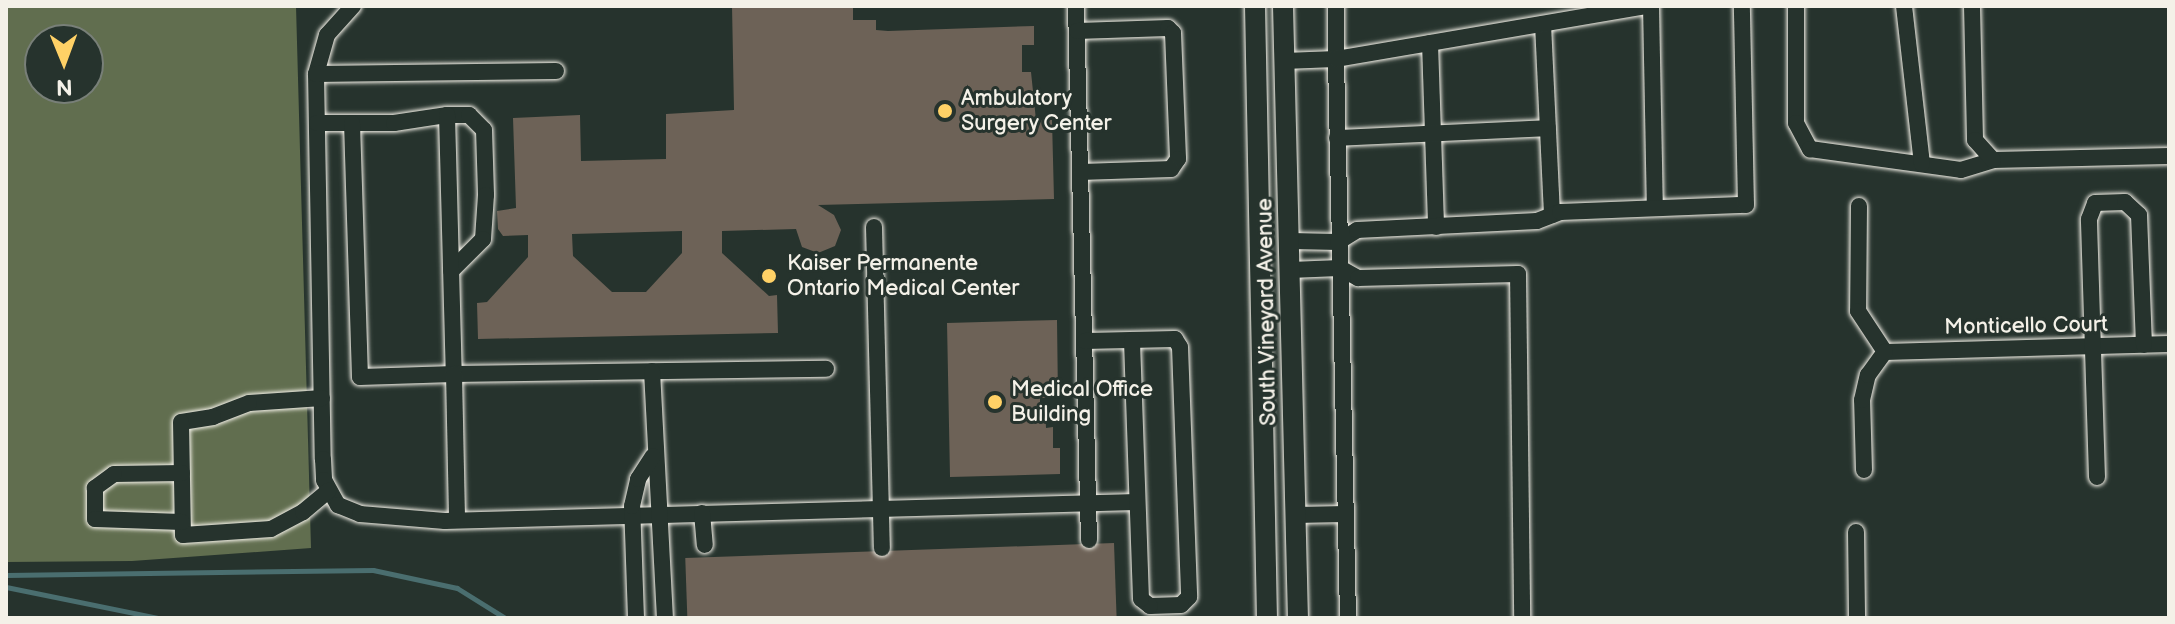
<!DOCTYPE html>
<html>
<head>
<meta charset="utf-8">
<style>
	body { margin:0 }
	#map { position:relative; width:2175px; height:624px; overflow:hidden; background:#26332d; font-family:"Balsamiq Sans",sans-serif }
	div>[style] { position:absolute }
	[style*='--x'] { left:calc(var(--x)*1px); top:calc(var(--y)*1px); width:calc(var(--w)*1px); rotate:calc(var(--a)*1deg) }
	.green>* { inset:0; background:#616e4f }
	.stream>* { height:5px; margin:-2.5px; padding:0 2.5px; transform-origin:2.5px; border-radius:2.5px; background:#4a6e6f }
	.building>* { inset:0; background:#6d6257; transform-origin:0 0 }
	.roads { filter:drop-shadow(0 0 2px #f4f1e8) drop-shadow(0 0 2px #f4f1e8) }
	.minor>* { height:16px; margin:-8px; padding:0 8px; transform-origin:8px; border-radius:8px; background:#26332d }
	.major>* { height:20px; margin:-10px; padding:0 10px; transform-origin:10px; border-radius:10px; background:#26332d }
	.dots>* { width:22px; height:22px; translate:-50% -50%; box-sizing:border-box; border:4px solid #26332d; border-radius:50% }
	span { translate:-50% -50%; white-space:nowrap; text-align:center; line-height:1.15; -webkit-text-stroke:6px #26332d; paint-order:stroke }
	.poi-label { font-size:22px; color:#f4f1e8 }
	.left { translate:0 -50%; text-align:left }
	.street-label { font-size:22px; color:#f4f1e8 }
	.frame { position:absolute; inset:0; border:8px solid #f4f1e8; pointer-events:none }
	.north { position:absolute; left:24px; top:24px; width:80px; height:80px; box-sizing:border-box; background:#26332d; border:2px solid #787f78; border-radius:50%; rotate:179deg; font-size:22px; font-weight:700; line-height:32px; text-align:center; color:#f4f1e8 }
	.north::after { content:''; display:block; margin:auto; width:28px; height:36px; background:#ffd166; clip-path:polygon(50% 0,100% 100%,50% 72%,0 100%) }
</style>
</head>
<body>
<div id="map">
	<div class="green">
		<div style="clip-path:polygon(evenodd,6px 6px,296px 6px,311px 548px,132px 561px,6px 562px,6px 6px,40px 40px,88px 40px,88px 88px,40px 88px,40px 40px)"></div>
	</div>
	<div class="stream">
		<div style="--x:6;--y:575;--w:367;--a:-0.8"></div>
		<div style="--x:373;--y:570;--w:86;--a:12.1"></div>
		<div style="--x:457;--y:588;--w:57;--a:32"></div>
		<div style="--x:6;--y:587;--w:156;--a:11.5"></div>
	</div>
	<div class="building">
		<div style="clip-path:polygon(evenodd,732px 6px,853px 6px,853px 20px,876px 20px,876px 30px,888px 31px,1034px 26px,1034px 45px,1022px 45px,1022px 72px,1031px 72px,1036px 120px,1052px 120px,1054px 199px,818px 205px,834px 215px,841px 230px,835px 246px,818px 253px,802px 247px,796px 229px,722px 231px,722px 253px,769px 296px,777px 295px,778px 333px,478px 339px,477px 303px,487px 302px,528px 257px,528px 235px,503px 236px,498px 229px,497px 211px,516px 208px,513px 118px,580px 115px,581px 161px,666px 159px,666px 114px,734px 110px,732px 6px,682px 231px,682px 253px,646px 292px,612px 292px,573px 256px,572px 234px,682px 231px)"></div>
		<div style="clip-path:polygon(1057px 320px,1058px 398px,1040px 398px,1040px 405px,1045px 405px,1046px 428px,1053px 427px,1053px 448px,1060px 448px,1060px 474px,950px 477px,947px 323px)"></div>
		<div style="left:1114px;top:543px;width:75px;height:429px;rotate:88deg"></div>
	</div>
	<div class="roads">
		<div class="minor">
			<div style="--x:353;--y:6;--w:39;--a:132"></div>
			<div style="--x:327;--y:35;--w:41;--a:105.8"></div>
			<div style="--x:316;--y:74;--w:385;--a:89"></div>
			<div style="--x:323;--y:459;--w:21;--a:87"></div>
			<div style="--x:324;--y:480;--w:29;--a:61"></div>
			<div style="--x:338;--y:505;--w:24;--a:22"></div>
			<div style="--x:360;--y:514;--w:85;--a:4.7"></div>
			<div style="--x:445;--y:521;--w:692;--a:-1.57"></div>
			<div style="--x:1076;--y:6;--w:534;--a:88.61"></div>
			<div style="--x:1651;--y:6;--w:202;--a:88.9"></div>
			<div style="--x:1796;--y:6;--w:117;--a:90"></div>
			<div style="--x:1796;--y:123;--w:30;--a:62"></div>
			<div style="--x:1810;--y:149;--w:152;--a:7.9"></div>
			<div style="--x:1961;--y:170;--w:34;--a:-17"></div>
			<div style="--x:1993;--y:160;--w:176;--a:-1.3"></div>
			<div style="--x:1904;--y:6;--w:159;--a:83.5"></div>
			<div style="--x:1972;--y:6;--w:134;--a:88.7"></div>
			<div style="--x:1975;--y:140;--w:27;--a:48"></div>
			<div style="--x:1543;--y:24;--w:191;--a:87.3"></div>
			<div style="--x:1077;--y:31;--w:91;--a:-1.9"></div>
			<div style="--x:1168;--y:28;--w:7;--a:45"></div>
			<div style="--x:1173;--y:33;--w:126;--a:87.7"></div>
			<div style="--x:1178;--y:159;--w:12;--a:125"></div>
			<div style="--x:1171;--y:169;--w:90;--a:178.1"></div>
			<div style="--x:1430;--y:43;--w:184;--a:88.1"></div>
			<div style="--x:1284;--y:61;--w:52;--a:-2.2"></div>
			<div style="--x:1336;--y:59;--w:53;--a:-90"></div>
			<div style="--x:316;--y:74;--w:240;--a:-0.7"></div>
			<div style="--x:447;--y:115;--w:22;--a:0"></div>
			<div style="--x:469;--y:115;--w:21;--a:45"></div>
			<div style="--x:484;--y:130;--w:65;--a:88.2"></div>
			<div style="--x:486;--y:195;--w:44;--a:93.9"></div>
			<div style="--x:483;--y:239;--w:45;--a:135"></div>
			<div style="--x:317;--y:123;--w:77;--a:0"></div>
			<div style="--x:394;--y:123;--w:54;--a:-8.6"></div>
			<div style="--x:447;--y:115;--w:259;--a:88.5"></div>
			<div style="--x:454;--y:374;--w:372;--a:-0.8"></div>
			<div style="--x:352;--y:123;--w:254;--a:88.2"></div>
			<div style="--x:360;--y:377;--w:94;--a:-1.8"></div>
			<div style="--x:454;--y:374;--w:146;--a:88.8"></div>
			<div style="--x:1337;--y:138;--w:211;--a:-2.7"></div>
			<div style="--x:1859;--y:206;--w:105;--a:90.5"></div>
			<div style="--x:1858;--y:311;--w:49;--a:56.6"></div>
			<div style="--x:874;--y:227;--w:321;--a:88.6"></div>
			<div style="--x:1291;--y:241;--w:47;--a:1.2"></div>
			<div style="--x:1338;--y:242;--w:22;--a:-32"></div>
			<div style="--x:1357;--y:230;--w:180;--a:-2.9"></div>
			<div style="--x:1537;--y:221;--w:25;--a:-21"></div>
			<div style="--x:1560;--y:212;--w:186;--a:-2.2"></div>
			<div style="--x:1746;--y:205;--w:199;--a:-91.2"></div>
			<div style="--x:1290;--y:270;--w:50;--a:-2.3"></div>
			<div style="--x:1340;--y:268;--w:21;--a:29"></div>
			<div style="--x:1358;--y:278;--w:160;--a:-1.4"></div>
			<div style="--x:1518;--y:274;--w:344;--a:89.3"></div>
			<div style="--x:1085;--y:341;--w:90;--a:-1.3"></div>
			<div style="--x:1175;--y:339;--w:9;--a:58"></div>
			<div style="--x:1180;--y:347;--w:250;--a:87.9"></div>
			<div style="--x:1189;--y:597;--w:11;--a:135"></div>
			<div style="--x:1181;--y:605;--w:31;--a:178"></div>
			<div style="--x:1150;--y:606;--w:11;--a:-142"></div>
			<div style="--x:1141;--y:599;--w:259;--a:-92"></div>
			<div style="--x:1885;--y:352;--w:284;--a:-1.6"></div>
			<div style="--x:652;--y:371;--w:247;--a:87"></div>
			<div style="--x:322;--y:398;--w:73;--a:176.1"></div>
			<div style="--x:249;--y:403;--w:39;--a:159"></div>
			<div style="--x:213;--y:417;--w:32;--a:171"></div>
			<div style="--x:181;--y:422;--w:113;--a:89"></div>
			<div style="--x:183;--y:535;--w:88;--a:-3.9"></div>
			<div style="--x:271;--y:529;--w:36;--a:-28"></div>
			<div style="--x:303;--y:512;--w:33;--a:-40"></div>
			<div style="--x:1864;--y:470;--w:70;--a:-91.6"></div>
			<div style="--x:1862;--y:400;--w:26;--a:-77"></div>
			<div style="--x:1868;--y:375;--w:29;--a:-54"></div>
			<div style="--x:182;--y:473;--w:68;--a:179.2"></div>
			<div style="--x:114;--y:474;--w:24;--a:144"></div>
			<div style="--x:95;--y:488;--w:31;--a:90"></div>
			<div style="--x:95;--y:519;--w:87;--a:2"></div>
			<div style="--x:2097;--y:477;--w:258;--a:-91.8"></div>
			<div style="--x:2089;--y:219;--w:17;--a:-69"></div>
			<div style="--x:2095;--y:203;--w:30;--a:-2"></div>
			<div style="--x:2125;--y:202;--w:19;--a:43"></div>
			<div style="--x:2139;--y:215;--w:130;--a:87.8"></div>
			<div style="--x:702;--y:513;--w:32;--a:85"></div>
			<div style="--x:1295;--y:515;--w:51;--a:-1.1"></div>
			<div style="--x:1856;--y:532;--w:86;--a:89.3"></div>
			<div style="--x:636;--y:618;--w:112;--a:-92"></div>
			<div style="--x:632;--y:506;--w:28;--a:-77"></div>
			<div style="--x:638;--y:479;--w:27;--a:-57"></div>
			<div style="--x:1348;--y:618;--w:559;--a:-91.23"></div>
			<div style="--x:1336;--y:59;--w:315;--a:-9.7"></div>
		</div>
		<div class="major">
			<div style="--x:1255;--y:6;--w:612;--a:88.88"></div>
			<div style="--x:1283;--y:6;--w:612;--a:88.6"></div>
		</div>
	</div>
	<div class="dots">
		<div style="left:945px;top:111px;background:#ffd166"></div>
		<div style="left:769px;top:276px;background:#ffd166"></div>
		<div style="left:995px;top:402px;background:#ffd166"></div>
	</div>
	<div class="poi-label">
		<span class="left" style="left:961px;top:111px">Ambulatory<br>Surgery Center</span>
		<span class="left" style="left:787px;top:276px">Kaiser Permanente<br>Ontario Medical Center</span>
		<span class="left" style="left:1011px;top:402px">Medical Office<br>Building</span>
	</div>
	<div class="street-label">
		<span style="left:1267px;top:312px;rotate:-91deg">South Vineyard Avenue</span>
		<span style="left:2026px;top:326px;rotate:-1deg">Monticello Court</span>
	</div>
	<div class="frame"></div>
	<div class="north">N</div>
</div>
</body>
</html>
